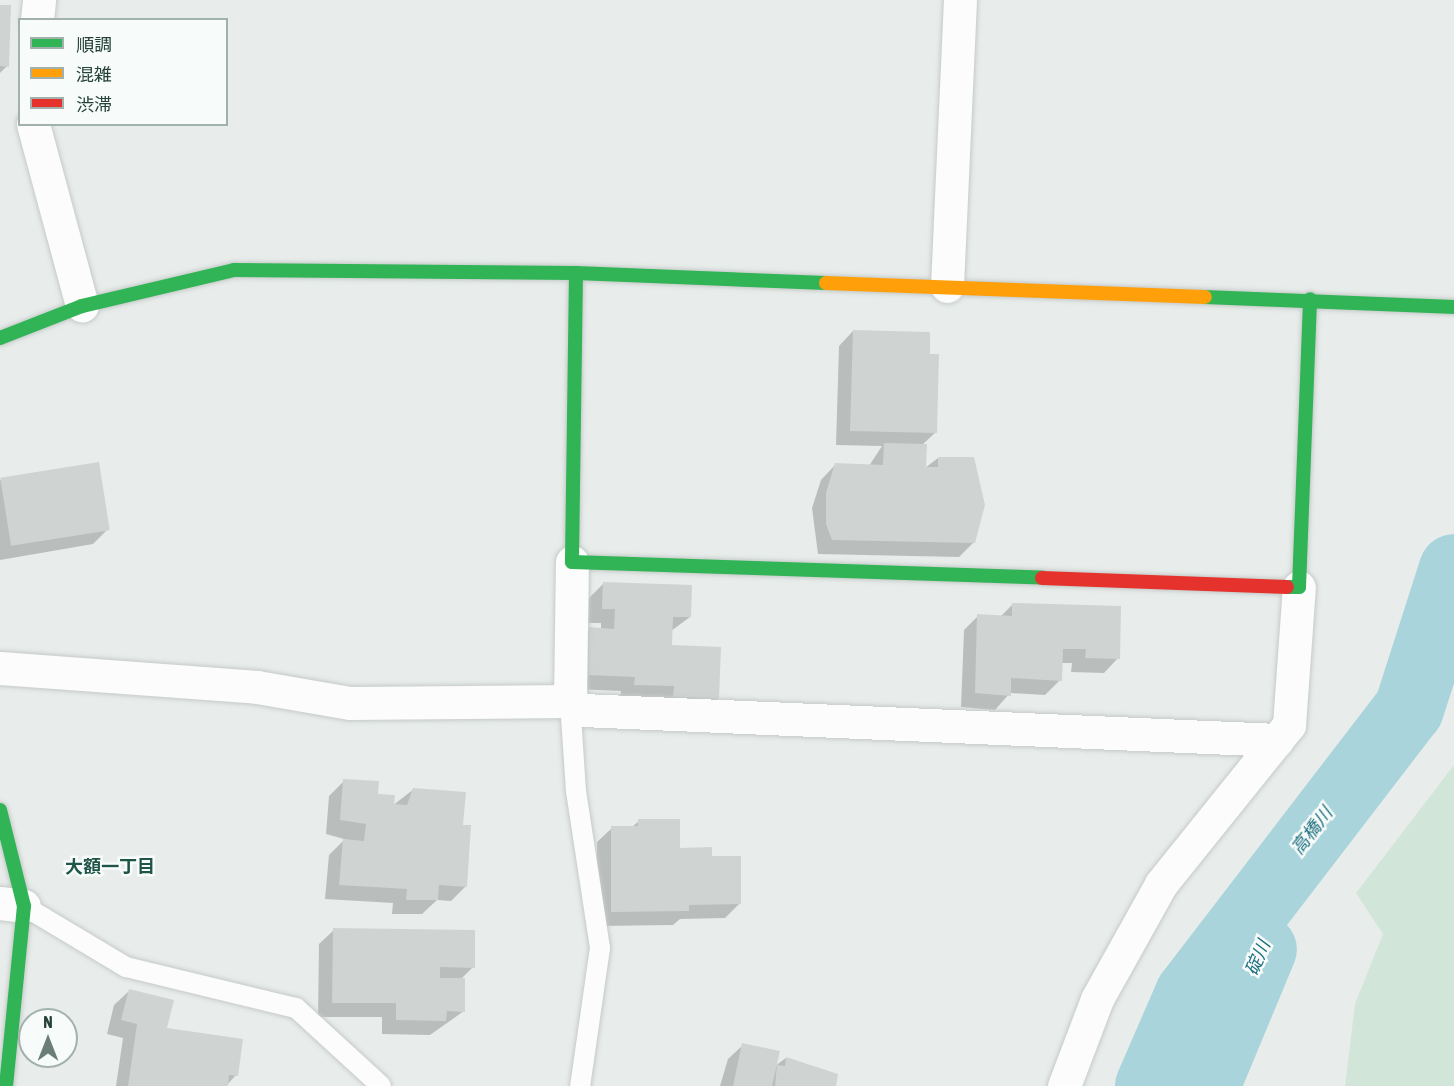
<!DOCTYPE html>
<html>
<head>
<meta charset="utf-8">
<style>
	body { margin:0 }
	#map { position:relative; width:1454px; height:1086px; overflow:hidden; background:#e8edeb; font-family:"Asap Condensed","Noto Sans JP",sans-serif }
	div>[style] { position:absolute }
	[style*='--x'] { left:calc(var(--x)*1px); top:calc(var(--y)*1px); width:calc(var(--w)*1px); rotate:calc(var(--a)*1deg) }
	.green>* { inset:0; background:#d1e6d8 }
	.shadow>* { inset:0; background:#0003 }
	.river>* { height:70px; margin:-35px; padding:0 35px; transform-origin:35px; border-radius:35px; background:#a9d4db }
	.building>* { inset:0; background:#cfd4d2; transform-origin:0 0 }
	.roads { filter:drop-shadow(0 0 2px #c5cac8) drop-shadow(0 0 2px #c5cac8) }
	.lane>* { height:20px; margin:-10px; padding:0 10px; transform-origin:10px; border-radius:10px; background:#fcfcfc }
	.street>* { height:33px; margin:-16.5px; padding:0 16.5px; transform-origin:16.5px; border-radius:16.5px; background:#fcfcfc }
	.fast>* { height:14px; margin:-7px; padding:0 7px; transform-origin:7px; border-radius:7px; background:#30b455 }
	.slow>* { height:14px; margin:-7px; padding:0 7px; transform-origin:7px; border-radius:7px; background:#ff9f0a }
	.jam>* { height:14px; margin:-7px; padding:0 7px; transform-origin:7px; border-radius:7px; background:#e5322d }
	span { translate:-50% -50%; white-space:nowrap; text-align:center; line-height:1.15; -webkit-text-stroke:5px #f7fbf9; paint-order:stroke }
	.water-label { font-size:18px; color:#1c6f80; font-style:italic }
	.neighbourhood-label { font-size:18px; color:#1f5548; font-weight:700 }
	.legend { position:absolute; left:18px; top:18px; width:210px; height:108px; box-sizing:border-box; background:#f7fbf9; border:2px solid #a3b1ad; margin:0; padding:8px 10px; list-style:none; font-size:18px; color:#24423a }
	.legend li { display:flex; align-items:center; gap:12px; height:30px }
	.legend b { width:30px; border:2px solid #a3b1ad }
	.north { position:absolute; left:18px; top:1008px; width:60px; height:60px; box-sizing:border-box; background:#f7fbf9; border:2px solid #a3b1ad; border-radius:50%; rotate:0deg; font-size:16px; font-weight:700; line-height:24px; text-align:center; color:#24423a }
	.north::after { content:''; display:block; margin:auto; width:21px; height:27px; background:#697e78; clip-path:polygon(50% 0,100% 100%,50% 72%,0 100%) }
</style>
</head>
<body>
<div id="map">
	<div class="green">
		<div style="clip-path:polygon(1454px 765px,1454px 1086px,1345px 1086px,1355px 1004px,1383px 934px,1356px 893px)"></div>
	</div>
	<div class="shadow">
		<div style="clip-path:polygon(0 6px,7px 66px,0 73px)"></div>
		<div style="clip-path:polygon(853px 331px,928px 356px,936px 432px,922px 445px,925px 468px,938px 458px,974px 542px,959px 557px,818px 554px,812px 508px,821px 480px,835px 465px,869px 466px,882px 446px,836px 445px,839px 346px)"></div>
		<div style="clip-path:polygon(0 480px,108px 529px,93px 544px,0 560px)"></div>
		<div style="clip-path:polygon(603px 584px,690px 617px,671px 631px,671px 647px,718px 698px,703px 713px,620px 699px,621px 691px,574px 689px,575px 643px,590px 629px,601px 629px,601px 623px,588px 623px,589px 598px)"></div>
		<div style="clip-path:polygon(1013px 604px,1118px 658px,1104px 673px,1071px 672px,1072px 663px,1061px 663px,1060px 680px,1045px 695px,1010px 693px,995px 710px,961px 707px,964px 630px,978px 616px,1000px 617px)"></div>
		<div style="clip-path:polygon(344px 781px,392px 806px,414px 789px,462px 826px,466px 886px,451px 901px,437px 900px,422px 914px,392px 914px,393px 903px,325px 899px,329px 855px,344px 840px,351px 841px,326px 834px,329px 796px)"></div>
		<div style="clip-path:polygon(639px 821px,678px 849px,711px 858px,740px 903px,725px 918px,680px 919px,673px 925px,597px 926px,597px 842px,612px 828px,632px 827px)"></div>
		<div style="clip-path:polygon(334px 930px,473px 967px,460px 980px,464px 1011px,430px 1035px,382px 1034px,382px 1017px,318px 1017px,319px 944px)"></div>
		<div style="clip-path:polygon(129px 991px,165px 1029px,236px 1075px,226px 1086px,116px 1086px,123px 1038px,107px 1034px,114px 1005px)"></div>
		<div style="clip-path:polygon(743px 1045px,775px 1066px,786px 1058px,835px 1086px,720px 1086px,728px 1059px)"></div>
	</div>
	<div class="river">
		<div style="--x:1150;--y:1086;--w:100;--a:-66.5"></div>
		<div style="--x:1190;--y:994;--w:359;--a:-52.5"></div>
		<div style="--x:1409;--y:709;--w:147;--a:-72.2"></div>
		<div style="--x:1205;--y:1086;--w:148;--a:-67.4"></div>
	</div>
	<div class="building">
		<div style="clip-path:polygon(0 5px,11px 5px,9px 67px,0 66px)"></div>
		<div style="clip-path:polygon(853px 330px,930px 332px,930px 354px,939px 354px,937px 433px,850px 431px)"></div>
		<div style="clip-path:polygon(884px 443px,927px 444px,926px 467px,938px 467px,938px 457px,974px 457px,985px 505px,975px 543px,832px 540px,826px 524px,826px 493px,835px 463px,883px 465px)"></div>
		<div style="left:99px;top:462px;width:69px;height:100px;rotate:81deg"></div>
		<div style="clip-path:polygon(603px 582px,692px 585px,691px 617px,673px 617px,672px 645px,721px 647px,719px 699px,673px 697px,674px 686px,634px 685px,635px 677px,588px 675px,589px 627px,614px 629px,615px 609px,602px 609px)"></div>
		<div style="clip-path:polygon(1012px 603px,1121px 606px,1120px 659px,1085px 658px,1086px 649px,1063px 649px,1062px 681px,1011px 678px,1011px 696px,975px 693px,977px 614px,1012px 616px)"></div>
		<div style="clip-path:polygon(343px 779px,379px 781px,378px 794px,395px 795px,394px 804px,407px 805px,413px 788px,466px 792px,463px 825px,471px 825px,467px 887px,439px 885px,438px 900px,406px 900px,407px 889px,339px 885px,343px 839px,364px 841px,366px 824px,340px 820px)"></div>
		<div style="clip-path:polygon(638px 819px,680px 819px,680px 848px,712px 847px,712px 856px,741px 856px,741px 904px,689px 905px,689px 911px,611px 912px,611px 826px,638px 826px)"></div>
		<div style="clip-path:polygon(333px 928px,475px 930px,475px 968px,440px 967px,440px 978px,465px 978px,465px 1012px,447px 1011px,446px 1021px,396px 1020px,396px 1003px,332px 1003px)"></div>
		<div style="clip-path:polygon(129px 989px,174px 1000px,167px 1028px,243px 1039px,238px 1076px,229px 1075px,228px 1086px,128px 1086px,137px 1024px,121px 1020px)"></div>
		<div style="clip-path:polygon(742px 1043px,780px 1051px,772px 1086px,733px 1086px)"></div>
		<div style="clip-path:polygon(786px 1057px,838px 1074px,836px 1086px,775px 1086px,777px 1065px,785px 1066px)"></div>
	</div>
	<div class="roads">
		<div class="lane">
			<div style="--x:570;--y:701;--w:90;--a:86.2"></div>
			<div style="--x:576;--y:791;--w:159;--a:81.3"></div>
			<div style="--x:600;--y:948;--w:139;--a:98.2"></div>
			<div style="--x:24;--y:906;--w:119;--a:30.9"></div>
			<div style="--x:126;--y:967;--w:175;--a:13.6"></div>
			<div style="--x:296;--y:1008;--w:115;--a:42.5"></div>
		</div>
		<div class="street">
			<div style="--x:37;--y:20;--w:20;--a:-84"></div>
			<div style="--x:33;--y:124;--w:188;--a:74.9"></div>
			<div style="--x:947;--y:286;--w:286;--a:-87.4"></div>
			<div style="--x:0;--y:668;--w:258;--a:4.2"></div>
			<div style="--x:257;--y:687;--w:94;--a:9.8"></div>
			<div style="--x:350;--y:703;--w:220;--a:-0.5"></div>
			<div style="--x:570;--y:701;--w:139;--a:-89.2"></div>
			<div style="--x:570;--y:701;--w:15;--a:37"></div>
			<div style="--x:582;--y:710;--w:696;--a:2.47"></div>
			<div style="--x:0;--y:903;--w:24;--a:7"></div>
			<div style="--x:1064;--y:1086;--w:93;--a:-69.2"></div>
			<div style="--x:1097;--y:999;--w:132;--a:-60.9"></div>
			<div style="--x:1161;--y:884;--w:204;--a:-51.2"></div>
			<div style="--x:1289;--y:725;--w:138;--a:-85.9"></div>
		</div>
		<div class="fast">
			<div style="--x:576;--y:273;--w:289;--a:90.8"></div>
			<div style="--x:572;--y:562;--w:470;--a:1.9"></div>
			<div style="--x:1205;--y:297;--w:249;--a:2.3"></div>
			<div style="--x:0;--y:338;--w:88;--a:-21.3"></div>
			<div style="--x:82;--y:306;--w:156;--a:-13.3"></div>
			<div style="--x:234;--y:270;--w:342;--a:0.5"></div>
			<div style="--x:576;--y:273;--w:250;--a:2.3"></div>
			<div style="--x:1287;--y:587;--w:12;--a:0"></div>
			<div style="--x:1299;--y:587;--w:288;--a:-87.8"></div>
			<div style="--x:0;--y:810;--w:99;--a:76"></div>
			<div style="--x:24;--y:906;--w:181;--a:95.7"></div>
		</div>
		<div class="slow">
			<div style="--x:826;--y:283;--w:379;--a:2.1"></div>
		</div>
		<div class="jam">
			<div style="--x:1042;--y:578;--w:245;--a:2.1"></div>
		</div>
	</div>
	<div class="water-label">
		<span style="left:1312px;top:831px;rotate:-52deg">高橋川</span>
		<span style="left:1258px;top:958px;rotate:-67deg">碇川</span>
	</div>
	<div class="neighbourhood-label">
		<span style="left:110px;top:867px">大額一丁目</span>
	</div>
	<ul class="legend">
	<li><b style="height:8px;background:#30b455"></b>順調</li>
	<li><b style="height:8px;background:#ff9f0a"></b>混雑</li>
	<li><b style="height:8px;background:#e5322d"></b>渋滞</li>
	</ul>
	<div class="north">N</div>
</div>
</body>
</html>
